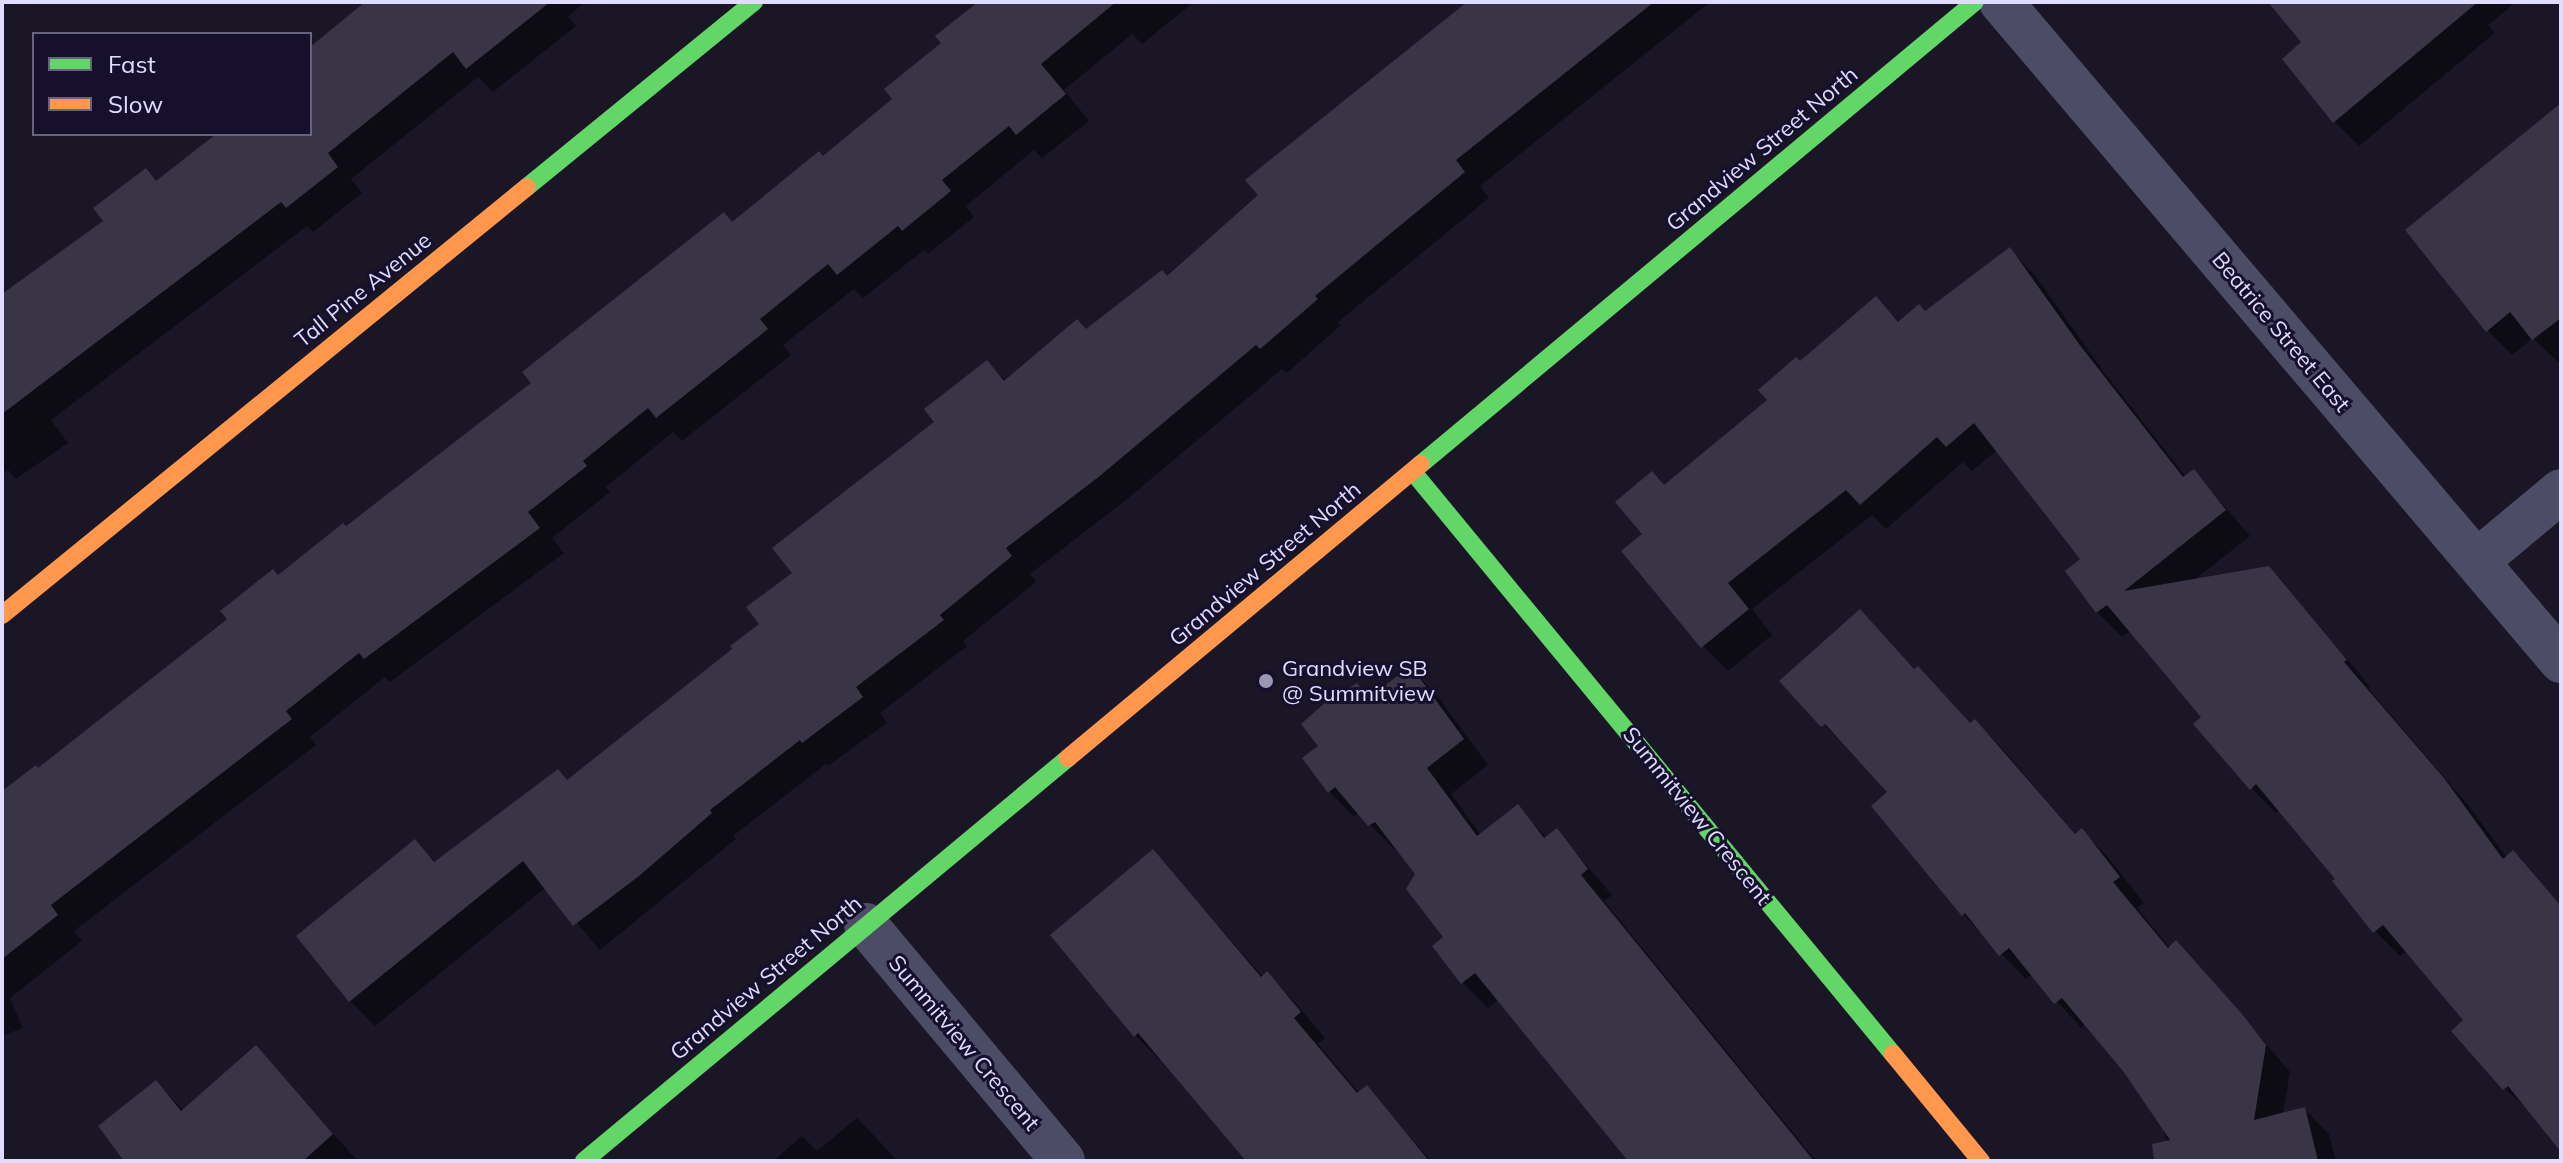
<!DOCTYPE html>
<html>
<head>
<meta charset="utf-8">
<style>
	body { margin:0 }
	#map { position:relative; width:2563px; height:1163px; overflow:hidden; background:#1a1626; font-family:Mulish,sans-serif }
	div>[style] { position:absolute }
	[style*='--x'] { left:calc(var(--x)*1px); top:calc(var(--y)*1px); width:calc(var(--w)*1px); rotate:calc(var(--a)*1deg) }
	.shadow>* { inset:0; background:#0007 }
	.building>* { inset:0; background:#393547 }
	.street>* { height:44px; margin:-22px; padding:0 22px; transform-origin:22px; border-radius:22px; background:#4d4c66 }
	.fast>* { height:18px; margin:-9px; padding:0 9px; transform-origin:9px; border-radius:9px; background:#63d668 }
	.slow>* { height:18px; margin:-9px; padding:0 9px; transform-origin:9px; border-radius:9px; background:#ff974d }
	.dots>* { width:22px; height:22px; translate:-50% -50%; box-sizing:border-box; border:4px solid #16102c; border-radius:50% }
	span { translate:-50% -50%; white-space:nowrap; text-align:center; line-height:1.15; -webkit-text-stroke:6px #16102c; paint-order:stroke }
	.street-label { font-size:22px; color:#e0dcff }
	.poi-label { font-size:22px; color:#e0dcff }
	.left { translate:0 -50%; text-align:left }
	.frame { position:absolute; inset:0; border:4px solid #e0dcff; pointer-events:none }
	.legend { position:absolute; left:32px; top:32px; width:280px; height:104px; box-sizing:border-box; background:#16102c; border:2px solid #676280; margin:0; padding:10px 14px; list-style:none; font-size:24px; color:#e0dcff }
	.legend li { display:flex; align-items:center; gap:16px; height:40px }
	.legend b { width:40px; border:2px solid #676280 }
</style>
</head>
<body>
<div id="map">
	<div class="shadow">
		<div style="clip-path:polygon(369px 2px,586px 2px,568px 16px,576px 26px,493px 92px,478px 77px,351px 179px,362px 193px,313px 232px,307px 226px,51px 420px,68px 443px,16px 479px,8px 470px,2px 475px,2px 298px,106px 221px,145px 170px,158px 182px,219px 134px,310px 134px,310px 50px)"></div>
		<div style="clip-path:polygon(981px 2px,1194px 2px,1142px 44px,1132px 34px,1064px 90px,1089px 121px,1042px 158px,1034px 150px,966px 206px,974px 217px,928px 254px,924px 250px,863px 298px,854px 289px,783px 345px,791px 355px,682px 441px,673px 432px,606px 487px,610px 492px,552px 538px,564px 553px,390px 682px,385px 677px,310px 737px,316px 745px,74px 931px,82px 941px,10px 998px,23px 1028px,2px 1036px,2px 794px,39px 770px,278px 577px,534px 383px,732px 224px,824px 158px,895px 100px)"></div>
		<div style="clip-path:polygon(1471px 2px,1710px 2px,1480px 186px,1489px 198px,1338px 322px,1341px 325px,1287px 373px,1282px 369px,1126px 500px,1030px 574px,1036px 582px,963px 641px,967px 646px,880px 713px,887px 723px,828px 766px,826px 764px,733px 836px,736px 839px,600px 950px,546px 887px,375px 1026px,350px 1001px,415px 842px,436px 863px,568px 782px,762px 625px,794px 573px,937px 422px,987px 362px,1006px 381px,1167px 278px)"></div>
		<div style="clip-path:polygon(2277px 2px,2516px 2px,2488px 25px,2495px 33px,2359px 146px,2334px 121px,2304px 42px)"></div>
		<div style="clip-path:polygon(2561px 108px,2561px 362px,2559px 363px,2533px 338px,2512px 355px,2487px 330px)"></div>
		<div style="clip-path:polygon(2009px 249px,2034px 274px,2104px 372px,2186px 477px,2194px 471px,2250px 536px,2193px 581px,2268px 568px,2370px 686px,2368px 688px,2469px 806px,2507px 858px,2513px 852px,2561px 906px,2561px 1149px,2531px 1112px,2504px 1088px,2466px 1020px,2407px 951px,2400px 956px,2375px 931px,2338px 879px,2280px 810px,2276px 813px,2251px 788px,2204px 717px,2131px 631px,2122px 637px,2097px 612px,2067px 571px,2083px 559px,1997px 450px,1972px 471px,1963px 462px,1886px 529px,1872px 515px,1752px 609px,1772px 635px,1728px 671px,1703px 646px,1644px 535px,1665px 487px,1770px 401px,1800px 364px,1875px 299px,1900px 323px,1925px 313px)"></div>
		<div style="clip-path:polygon(1918px 668px,1971px 725px,1975px 721px,2000px 746px,2076px 835px,2082px 831px,2107px 856px,2144px 903px,2137px 908px,2170px 948px,2176px 943px,2201px 968px,2290px 1072px,2283px 1114px,2304px 1109px,2329px 1134px,2336px 1161px,2171px 1161px,2163px 1126px,2124px 1070px,2086px 1023px,2081px 1028px,2032px 974px,2026px 979px,1963px 914px,1890px 793px,1782px 681px)"></div>
		<div style="clip-path:polygon(1411px 669px,1436px 694px,1488px 765px,1451px 794px,1481px 835px,1518px 807px,1547px 838px,1557px 831px,1612px 895px,1604px 901px,1816px 1161px,1631px 1161px,1499px 999px,1488px 1008px,1463px 983px,1435px 946px,1446px 937px,1417px 874px,1398px 848px,1395px 850px,1359px 813px,1354px 817px,1330px 792px,1321px 747px,1356px 686px,1370px 699px)"></div>
		<div style="clip-path:polygon(1153px 851px,1263px 977px,1267px 974px,1292px 999px,1325px 1038px,1318px 1044px,1360px 1094px,1367px 1088px,1431px 1161px,1253px 1161px,1163px 1058px,1160px 1060px,1135px 1035px)"></div>
		<div style="clip-path:polygon(256px 1048px,357px 1160px,128px 1161px,156px 1082px,184px 1111px)"></div>
		<div style="clip-path:polygon(857px 1118px,898px 1161px,773px 1161px,802px 1136px,817px 1151px)"></div>
	</div>
	<div class="building">
		<div style="clip-path:polygon(365px 2px,550px 2px,466px 69px,453px 52px,328px 153px,338px 167px,286px 208px,281px 202px,2px 414px,2px 294px,103px 221px,93px 208px,146px 168px,156px 181px,216px 134px,310px 134px,310px 47px)"></div>
		<div style="clip-path:polygon(978px 2px,1116px 2px,1041px 64px,1066px 94px,1016px 135px,1009px 126px,942px 180px,951px 191px,902px 231px,898px 226px,837px 275px,828px 264px,760px 319px,768px 329px,656px 418px,648px 408px,583px 461px,587px 466px,528px 512px,540px 528px,364px 659px,359px 653px,286px 711px,292px 719px,51px 905px,58px 915px,2px 959px,2px 791px,36px 765px,38px 768px,227px 619px,220px 611px,273px 569px,278px 575px,343px 523px,346px 526px,531px 383px,522px 372px,724px 212px,732px 222px,819px 151px,823px 156px,892px 99px,884px 89px,941px 43px,935px 36px)"></div>
		<div style="clip-path:polygon(1467px 2px,1654px 2px,1456px 160px,1465px 172px,1315px 296px,1318px 299px,1260px 349px,1256px 345px,1101px 475px,1006px 548px,1012px 556px,940px 615px,944px 620px,856px 687px,863px 697px,802px 743px,800px 740px,710px 810px,712px 813px,639px 876px,573px 926px,523px 861px,349px 1002px,296px 936px,415px 839px,434px 862px,558px 769px,567px 780px,732px 649px,730px 646px,759px 624px,746px 607px,792px 573px,772px 548px,934px 422px,924px 409px,987px 360px,1004px 381px,1077px 319px,1086px 329px,1162px 270px,1167px 276px,1258px 195px,1245px 180px)"></div>
		<div style="clip-path:polygon(2268px 2px,2478px 2px,2333px 123px,2282px 59px,2301px 42px)"></div>
		<div style="clip-path:polygon(2561px 103px,2561px 318px,2532px 340px,2510px 312px,2486px 332px,2405px 230px)"></div>
		<div style="clip-path:polygon(2010px 247px,2079px 344px,2183px 477px,2194px 469px,2226px 510px,2124px 591px,2269px 566px,2347px 660px,2344px 662px,2444px 778px,2503px 859px,2513px 850px,2561px 906px,2561px 1152px,2508px 1086px,2503px 1090px,2451px 1031px,2463px 1020px,2383px 925px,2373px 933px,2332px 881px,2335px 879px,2256px 784px,2250px 790px,2193px 724px,2201px 717px,2107px 605px,2096px 613px,2065px 571px,2080px 559px,1974px 423px,1946px 447px,1937px 437px,1860px 505px,1846px 490px,1728px 583px,1749px 609px,1701px 648px,1621px 551px,1642px 534px,1615px 502px,1652px 471px,1664px 485px,1767px 400px,1758px 390px,1796px 357px,1800px 361px,1876px 296px,1898px 322px,1919px 304px,1925px 311px)"></div>
		<div style="clip-path:polygon(1860px 609px,1914px 669px,1918px 666px,1970px 723px,1975px 719px,2075px 834px,2082px 828px,2120px 877px,2113px 882px,2168px 948px,2176px 940px,2242px 1014px,2266px 1045px,2254px 1120px,2305px 1107px,2318px 1161px,2154px 1161px,2152px 1144px,2170px 1140px,2123px 1071px,2062px 998px,2054px 1004px,2009px 948px,1999px 956px,1965px 913px,1962px 916px,1871px 806px,1887px 792px,1825px 724px,1821px 727px,1779px 681px)"></div>
		<div style="clip-path:polygon(1411px 666px,1464px 739px,1427px 768px,1477px 836px,1518px 804px,1544px 838px,1557px 828px,1588px 869px,1581px 875px,1814px 1161px,1628px 1161px,1475px 973px,1461px 984px,1432px 946px,1443px 937px,1406px 889px,1415px 874px,1375px 822px,1368px 826px,1335px 787px,1328px 793px,1302px 758px,1318px 746px,1301px 724px,1327px 701px,1357px 683px,1368px 698px)"></div>
		<div style="clip-path:polygon(1153px 849px,1261px 977px,1267px 971px,1301px 1012px,1294px 1018px,1357px 1093px,1367px 1085px,1429px 1161px,1246px 1161px,1138px 1033px,1134px 1037px,1050px 935px)"></div>
		<div style="clip-path:polygon(256px 1045px,333px 1134px,303px 1161px,124px 1161px,98px 1126px,156px 1080px,181px 1111px)"></div>
	</div>
	<div class="street">
		<div style="--x:2001;--y:2;--w:865;--a:49.64"></div>
		<div style="--x:2477;--y:561;--w:109;--a:-39.8"></div>
		<div style="--x:866;--y:925;--w:307;--a:50.1"></div>
	</div>
	<div class="fast">
		<div style="--x:527;--y:187;--w:293;--a:-39.2"></div>
		<div style="--x:1421;--y:464;--w:721;--a:-39.83"></div>
		<div style="--x:1413;--y:472;--w:754;--a:50.49"></div>
		<div style="--x:584;--y:1161;--w:630;--a:-39.78"></div>
	</div>
	<div class="slow">
		<div style="--x:2;--y:615;--w:677;--a:-39.19"></div>
		<div style="--x:1068;--y:758;--w:459;--a:-39.8"></div>
		<div style="--x:1893;--y:1054;--w:139;--a:50.6"></div>
	</div>
	<div class="dots">
		<div style="left:1266px;top:681px;background:#9b97b3"></div>
	</div>
	<div class="street-label">
		<span style="left:1762px;top:149px;rotate:-40deg">Grandview Street North</span>
		<span style="left:363px;top:290px;rotate:-39deg">Tall Pine Avenue</span>
		<span style="left:2281px;top:332px;rotate:50deg">Beatrice Street East</span>
		<span style="left:1265px;top:564px;rotate:-40deg">Grandview Street North</span>
		<span style="left:1697px;top:816px;rotate:51deg">Summitview Crescent</span>
		<span style="left:766px;top:978px;rotate:-40deg">Grandview Street North</span>
		<span style="left:964px;top:1043px;rotate:50deg">Summitview Crescent</span>
	</div>
	<div class="poi-label">
		<span class="left" style="left:1282px;top:681px">Grandview SB<br>@ Summitview</span>
	</div>
	<div class="frame"></div>
	<ul class="legend">
	<li><b style="height:10px;background:#63d668"></b>Fast</li>
	<li><b style="height:10px;background:#ff974d"></b>Slow</li>
	</ul>
</div>
</body>
</html>
